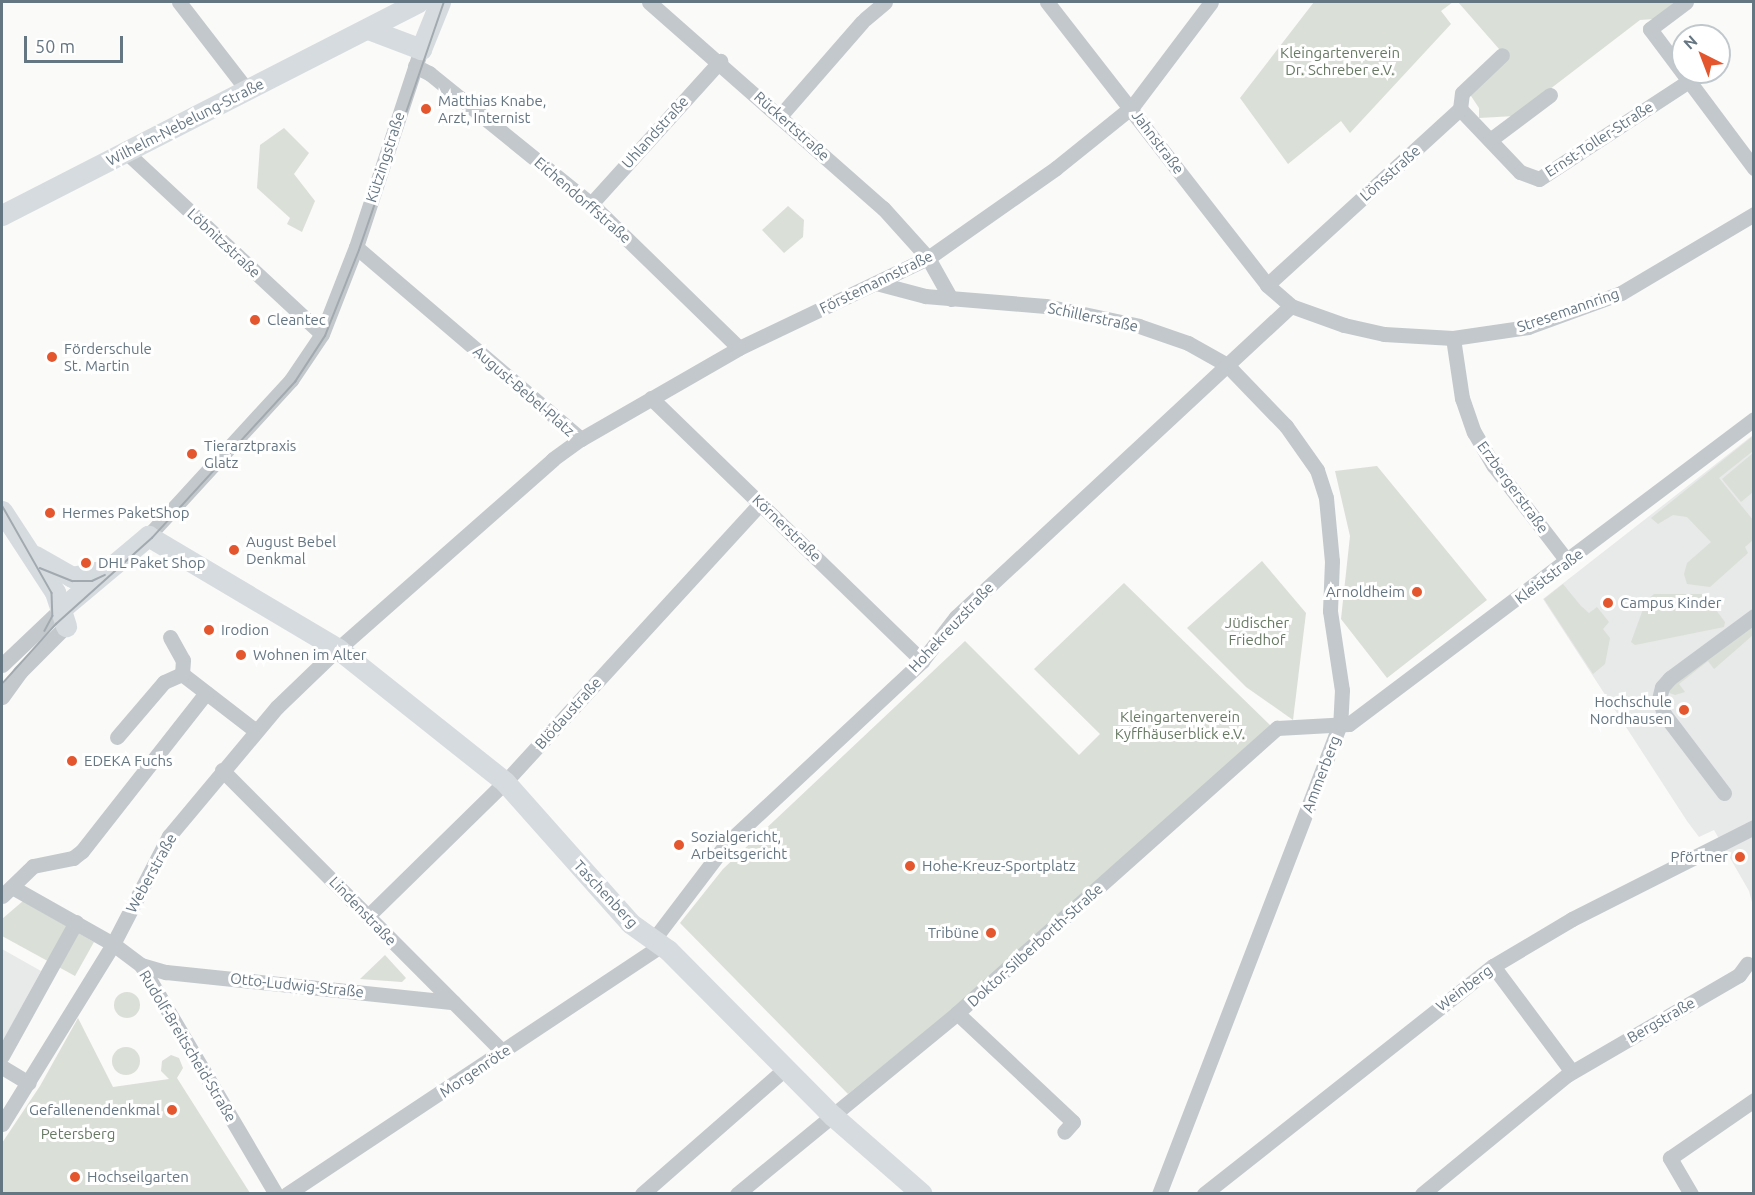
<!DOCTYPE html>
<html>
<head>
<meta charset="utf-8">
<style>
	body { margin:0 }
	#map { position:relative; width:1755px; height:1195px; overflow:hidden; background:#fafaf8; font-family:Ubuntu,sans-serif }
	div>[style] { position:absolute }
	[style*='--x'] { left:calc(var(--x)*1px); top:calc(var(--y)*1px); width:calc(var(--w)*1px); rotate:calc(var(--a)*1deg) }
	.built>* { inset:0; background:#e8e9e9 }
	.green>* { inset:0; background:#dadfd7 }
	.round { border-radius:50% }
	.street>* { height:15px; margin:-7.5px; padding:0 7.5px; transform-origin:7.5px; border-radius:7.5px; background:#c3c8cc }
	.secondary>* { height:21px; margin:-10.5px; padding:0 10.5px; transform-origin:10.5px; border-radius:10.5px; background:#d6dbdf }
	.tram>* { height:1.5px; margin:-0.75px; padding:0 0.75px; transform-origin:0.75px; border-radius:0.75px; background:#a2aab0 }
	.dots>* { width:16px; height:16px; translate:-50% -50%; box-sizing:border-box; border:3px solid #fff; border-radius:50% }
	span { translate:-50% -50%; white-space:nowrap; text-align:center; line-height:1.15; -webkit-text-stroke:6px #fff; paint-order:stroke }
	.park-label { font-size:15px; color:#687a64 }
	.poi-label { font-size:15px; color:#657683 }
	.left { translate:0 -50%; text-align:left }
	.right { translate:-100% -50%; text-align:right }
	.street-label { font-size:15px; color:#657683 }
	.frame { position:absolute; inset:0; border:3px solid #657683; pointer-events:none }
	.north { position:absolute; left:1671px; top:24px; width:60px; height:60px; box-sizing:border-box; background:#fff; border:2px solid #c1c8cd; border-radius:50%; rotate:318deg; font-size:16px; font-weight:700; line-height:24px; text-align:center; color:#657683 }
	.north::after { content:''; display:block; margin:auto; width:21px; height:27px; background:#e4572e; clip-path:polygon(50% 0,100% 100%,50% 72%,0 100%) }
	.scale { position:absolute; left:24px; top:36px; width:99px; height:27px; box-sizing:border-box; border:3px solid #657683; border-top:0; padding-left:8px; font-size:18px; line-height:21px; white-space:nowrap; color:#657683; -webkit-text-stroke:4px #fff; paint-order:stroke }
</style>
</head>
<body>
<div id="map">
	<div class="built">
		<div style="clip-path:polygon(1753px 435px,1753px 906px,1749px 891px,1714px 830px,1699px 837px,1687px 821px,1543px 599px)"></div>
		<div style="clip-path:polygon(2px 949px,41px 971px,4px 1039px,2px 1038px)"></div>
	</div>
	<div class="green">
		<div style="clip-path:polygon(1314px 2px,1453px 2px,1441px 11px,1451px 24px,1350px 133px,1341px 121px,1288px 164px,1240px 98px)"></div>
		<div style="clip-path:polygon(1458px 2px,1675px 2px,1654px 19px,1640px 20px,1515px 116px,1479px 118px,1479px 108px,1469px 93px,1506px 57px)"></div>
		<div style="clip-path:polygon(284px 128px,309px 153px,294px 174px,315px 201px,302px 232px,287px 224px,290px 218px,257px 188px,260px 145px)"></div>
		<div style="clip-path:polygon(788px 206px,804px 220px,803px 237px,784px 253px,762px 230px)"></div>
		<div style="clip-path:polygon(1753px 436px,1753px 451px,1719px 478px,1753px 520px,1753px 540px,1745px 547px,1748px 553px,1710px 587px,1687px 584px,1684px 574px,1687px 563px,1711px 542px,1687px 517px,1673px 515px,1658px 524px,1651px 518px)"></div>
		<div style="clip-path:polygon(1753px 453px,1753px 492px,1741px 502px,1722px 479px)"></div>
		<div style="clip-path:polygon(1377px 466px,1487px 600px,1387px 678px,1341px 619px,1350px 536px,1335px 471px)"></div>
		<div style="clip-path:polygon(1262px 561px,1306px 613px,1293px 720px,1246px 687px,1187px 628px)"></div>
		<div style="clip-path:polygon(1124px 583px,1271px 726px,953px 1009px,848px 1094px,680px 923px,723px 869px,965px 641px,1079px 755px,1100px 734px,1034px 669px)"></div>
		<div style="clip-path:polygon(1563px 584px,1581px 606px,1589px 613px,1597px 607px,1609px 622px,1603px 629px,1610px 638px,1605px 664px,1593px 674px,1544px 599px)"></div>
		<div style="clip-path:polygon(1654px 594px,1704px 594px,1725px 622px,1724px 627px,1635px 645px,1631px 642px,1646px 601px)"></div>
		<div style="clip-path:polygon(1753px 623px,1753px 635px,1714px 669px,1708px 661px,1679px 684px,1685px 692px,1675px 695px,1667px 692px,1668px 686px)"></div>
		<div style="clip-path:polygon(23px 901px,94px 942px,75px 976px,2px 936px,2px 919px)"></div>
		<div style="clip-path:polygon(385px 955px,406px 978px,402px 982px,360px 979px)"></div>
		<div class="round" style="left:114px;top:992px;width:26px;height:26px"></div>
		<div style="clip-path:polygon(78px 1018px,113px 1087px,169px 1079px,161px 1071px,162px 1061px,171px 1055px,179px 1058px,183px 1068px,177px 1078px,250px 1193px,2px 1193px,2px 1143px,40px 1086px)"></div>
		<div class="round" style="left:112px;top:1047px;width:28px;height:28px"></div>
	</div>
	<div class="street">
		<div style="--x:179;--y:2;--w:111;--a:52.3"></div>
		<div style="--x:649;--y:2;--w:312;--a:41.4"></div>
		<div style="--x:883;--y:208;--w:67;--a:48"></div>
		<div style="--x:928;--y:258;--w:47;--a:60.7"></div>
		<div style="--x:1047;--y:2;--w:358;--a:52.1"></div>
		<div style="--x:1267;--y:285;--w:32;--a:41"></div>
		<div style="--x:1291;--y:306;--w:56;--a:19.7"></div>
		<div style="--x:1344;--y:325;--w:41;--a:12.7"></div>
		<div style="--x:1384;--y:334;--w:69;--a:3.3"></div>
		<div style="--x:1453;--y:338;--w:76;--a:-8.3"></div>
		<div style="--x:1528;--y:327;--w:99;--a:-20.1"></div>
		<div style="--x:1621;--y:293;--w:155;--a:-30.7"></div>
		<div style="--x:1686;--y:2;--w:45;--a:143.1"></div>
		<div style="--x:1650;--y:29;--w:174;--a:53.2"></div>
		<div style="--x:865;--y:19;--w:26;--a:-40"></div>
		<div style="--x:415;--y:66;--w:16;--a:27"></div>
		<div style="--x:429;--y:73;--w:208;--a:39"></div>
		<div style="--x:591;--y:204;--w:206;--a:44.2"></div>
		<div style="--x:1460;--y:109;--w:87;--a:46.4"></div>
		<div style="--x:1520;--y:172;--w:20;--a:20"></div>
		<div style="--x:1539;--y:179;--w:179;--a:-33.2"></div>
		<div style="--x:780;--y:116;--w:125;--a:-48.9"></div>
		<div style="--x:1490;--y:140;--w:75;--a:-36.9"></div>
		<div style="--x:126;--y:152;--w:267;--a:42.9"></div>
		<div style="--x:591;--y:204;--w:193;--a:-47.9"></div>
		<div style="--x:356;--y:247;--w:296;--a:40.5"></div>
		<div style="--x:876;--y:283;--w:51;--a:14.9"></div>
		<div style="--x:925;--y:296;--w:121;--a:4.7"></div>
		<div style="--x:1046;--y:306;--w:95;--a:12.1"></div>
		<div style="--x:1139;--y:326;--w:52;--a:19.1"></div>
		<div style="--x:1188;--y:343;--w:45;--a:29.4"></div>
		<div style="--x:1227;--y:365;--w:85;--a:46"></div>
		<div style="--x:1286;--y:426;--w:54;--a:54.8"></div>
		<div style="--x:1317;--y:470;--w:29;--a:72"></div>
		<div style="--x:1326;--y:498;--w:63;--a:84.6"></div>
		<div style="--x:1332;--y:561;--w:50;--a:92.3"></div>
		<div style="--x:1330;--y:611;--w:80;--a:81.4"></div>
		<div style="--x:1342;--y:690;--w:34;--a:93"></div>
		<div style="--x:1340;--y:724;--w:504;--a:111.06"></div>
		<div style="--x:1267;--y:285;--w:261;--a:-42.4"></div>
		<div style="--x:1460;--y:109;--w:16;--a:-83"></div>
		<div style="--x:1462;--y:93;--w:55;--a:-43.5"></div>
		<div style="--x:1453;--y:338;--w:61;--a:81.5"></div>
		<div style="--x:1462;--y:398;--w:36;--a:71"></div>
		<div style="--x:1474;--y:432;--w:39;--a:60"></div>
		<div style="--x:1494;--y:466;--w:121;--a:52.4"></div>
		<div style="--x:651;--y:398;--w:378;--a:44.1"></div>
		<div style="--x:148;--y:536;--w:212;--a:-47.5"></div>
		<div style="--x:291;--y:380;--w:55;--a:-56"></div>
		<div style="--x:322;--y:334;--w:93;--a:-68.7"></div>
		<div style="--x:356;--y:247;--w:208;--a:-71.8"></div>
		<div style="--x:170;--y:637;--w:26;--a:61"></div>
		<div style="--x:183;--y:660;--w:14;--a:94"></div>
		<div style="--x:2;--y:665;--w:81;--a:-43.5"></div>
		<div style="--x:182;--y:674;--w:93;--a:37.6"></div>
		<div style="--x:2;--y:697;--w:31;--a:-54"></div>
		<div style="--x:20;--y:672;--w:65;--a:-45"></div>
		<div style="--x:117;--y:737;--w:72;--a:-49.5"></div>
		<div style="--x:164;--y:682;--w:20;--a:-24"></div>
		<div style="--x:222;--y:770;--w:398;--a:45.1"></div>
		<div style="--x:1724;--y:793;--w:99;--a:-127.2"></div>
		<div style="--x:1664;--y:714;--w:16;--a:-108"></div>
		<div style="--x:1659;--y:699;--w:12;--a:-76"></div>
		<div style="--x:1662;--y:687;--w:12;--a:-48"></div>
		<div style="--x:1670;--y:678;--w:104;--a:-36.4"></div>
		<div style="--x:12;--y:887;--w:116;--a:29.4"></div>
		<div style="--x:113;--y:944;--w:35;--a:37"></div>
		<div style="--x:141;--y:965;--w:266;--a:59.5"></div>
		<div style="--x:2;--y:896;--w:43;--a:-44.1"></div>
		<div style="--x:33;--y:866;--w:41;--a:-11.3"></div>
		<div style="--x:73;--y:858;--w:11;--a:-38"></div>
		<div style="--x:82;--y:851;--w:201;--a:-51.9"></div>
		<div style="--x:368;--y:916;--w:192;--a:-44.4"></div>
		<div style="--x:505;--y:782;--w:379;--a:-47.5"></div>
		<div style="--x:654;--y:939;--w:119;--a:-52.8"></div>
		<div style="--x:726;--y:844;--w:268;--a:-43"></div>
		<div style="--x:922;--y:661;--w:56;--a:-52.3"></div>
		<div style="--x:956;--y:617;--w:457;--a:-42.9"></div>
		<div style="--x:141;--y:965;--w:26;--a:16"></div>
		<div style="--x:166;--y:972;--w:289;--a:6"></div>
		<div style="--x:1493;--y:966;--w:132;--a:53.3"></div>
		<div style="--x:957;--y:1013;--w:159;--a:43.2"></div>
		<div style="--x:1073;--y:1122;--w:13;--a:132"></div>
		<div style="--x:2;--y:1056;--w:153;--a:-61.1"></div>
		<div style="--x:2;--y:1067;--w:31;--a:31"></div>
		<div style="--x:2;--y:1124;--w:211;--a:-58.3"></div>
		<div style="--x:113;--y:944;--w:122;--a:-62.6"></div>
		<div style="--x:169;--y:836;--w:168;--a:-50.1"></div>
		<div style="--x:277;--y:707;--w:75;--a:-43.9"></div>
		<div style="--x:331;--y:655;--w:296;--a:-41.4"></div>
		<div style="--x:553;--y:459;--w:34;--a:-36"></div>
		<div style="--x:581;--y:439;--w:182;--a:-29.9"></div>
		<div style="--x:739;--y:348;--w:209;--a:-25.5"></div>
		<div style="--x:928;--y:258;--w:156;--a:-35.1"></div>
		<div style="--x:1056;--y:168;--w:97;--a:-38.8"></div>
		<div style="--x:1132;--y:107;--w:131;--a:-53"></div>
		<div style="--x:287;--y:1194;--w:450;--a:-33.6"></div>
		<div style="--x:642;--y:1194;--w:191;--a:-41.2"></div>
		<div style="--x:737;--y:1194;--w:285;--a:-39.4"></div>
		<div style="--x:957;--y:1013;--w:429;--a:-41.7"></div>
		<div style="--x:1277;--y:728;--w:72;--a:-3.2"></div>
		<div style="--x:1349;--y:724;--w:507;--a:-36.98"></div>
		<div style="--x:1204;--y:1194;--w:368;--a:-38.3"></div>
		<div style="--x:1493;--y:966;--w:92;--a:-30.7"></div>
		<div style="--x:1572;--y:919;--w:204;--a:-26.8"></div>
		<div style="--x:1422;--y:1194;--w:188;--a:-39.4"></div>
		<div style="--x:1567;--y:1075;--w:199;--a:-30.2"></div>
		<div style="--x:1739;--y:975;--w:14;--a:-54"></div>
		<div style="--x:1691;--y:1194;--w:42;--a:-120.3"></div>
		<div style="--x:1670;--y:1158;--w:102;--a:-34.6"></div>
	</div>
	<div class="secondary">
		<div style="--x:368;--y:29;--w:57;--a:20.7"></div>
		<div style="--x:421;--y:49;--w:51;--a:-68"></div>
		<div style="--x:2;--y:215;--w:468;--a:-27.1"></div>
		<div style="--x:2;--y:511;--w:97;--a:56.8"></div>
		<div style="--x:55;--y:592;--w:36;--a:72"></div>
		<div style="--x:35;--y:556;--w:43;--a:29.6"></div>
		<div style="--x:72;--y:577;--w:34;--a:-12"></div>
		<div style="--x:61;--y:609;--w:114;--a:-40"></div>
		<div style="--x:148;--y:536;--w:221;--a:30.7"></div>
		<div style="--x:338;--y:649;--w:213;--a:38.5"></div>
		<div style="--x:505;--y:782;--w:188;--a:48.4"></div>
		<div style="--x:630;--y:923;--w:47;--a:35.4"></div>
		<div style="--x:668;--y:950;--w:234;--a:45.2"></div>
		<div style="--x:833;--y:1116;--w:118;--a:41.2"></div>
	</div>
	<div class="tram">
		<div style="--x:2;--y:505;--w:101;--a:60.4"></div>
		<div style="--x:52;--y:593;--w:23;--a:88"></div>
		<div style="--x:53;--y:616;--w:17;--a:118"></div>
		<div style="--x:40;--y:568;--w:35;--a:22"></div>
		<div style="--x:72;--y:581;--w:20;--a:0"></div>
		<div style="--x:92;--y:581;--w:14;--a:-25"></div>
		<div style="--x:2;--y:684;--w:81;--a:-48"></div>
		<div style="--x:56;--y:624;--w:129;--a:-41.9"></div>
		<div style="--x:152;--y:538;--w:212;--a:-47.5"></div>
		<div style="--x:295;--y:382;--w:55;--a:-56.9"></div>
		<div style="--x:325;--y:336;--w:92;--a:-68.4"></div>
		<div style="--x:359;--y:250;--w:262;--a:-71.1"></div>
	</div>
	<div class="dots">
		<div style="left:426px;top:109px;background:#e4572e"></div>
		<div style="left:255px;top:320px;background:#e4572e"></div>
		<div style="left:52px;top:357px;background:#e4572e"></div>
		<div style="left:192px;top:454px;background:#e4572e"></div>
		<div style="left:50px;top:513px;background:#e4572e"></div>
		<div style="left:234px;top:550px;background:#e4572e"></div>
		<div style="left:86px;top:563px;background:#e4572e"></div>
		<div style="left:1417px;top:592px;background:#e4572e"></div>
		<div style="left:1608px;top:603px;background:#e4572e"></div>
		<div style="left:209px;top:630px;background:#e4572e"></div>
		<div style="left:241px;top:655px;background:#e4572e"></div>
		<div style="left:1684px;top:710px;background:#e4572e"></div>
		<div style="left:72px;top:761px;background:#e4572e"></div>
		<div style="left:679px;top:845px;background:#e4572e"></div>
		<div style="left:1740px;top:857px;background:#e4572e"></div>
		<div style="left:910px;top:866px;background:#e4572e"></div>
		<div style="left:991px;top:933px;background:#e4572e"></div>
		<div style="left:172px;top:1110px;background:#e4572e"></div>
		<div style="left:75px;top:1177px;background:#e4572e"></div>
	</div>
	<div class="park-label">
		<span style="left:1340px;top:61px">Kleingartenverein<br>Dr. Schreber e.V.</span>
		<span style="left:1257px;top:631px">Jüdischer<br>Friedhof</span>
		<span style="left:1180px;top:725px">Kleingartenverein<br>Kyffhäuserblick e.V.</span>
		<span style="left:78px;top:1134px">Petersberg</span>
	</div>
	<div class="poi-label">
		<span class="left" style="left:438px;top:109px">Matthias Knabe,<br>Arzt, Internist</span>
		<span class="left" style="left:267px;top:320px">Cleantec</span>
		<span class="left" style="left:64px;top:357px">Förderschule<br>St. Martin</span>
		<span class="left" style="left:204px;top:454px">Tierarztpraxis<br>Glatz</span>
		<span class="left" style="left:62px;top:513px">Hermes PaketShop</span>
		<span class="left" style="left:246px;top:550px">August Bebel<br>Denkmal</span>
		<span class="left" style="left:98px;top:563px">DHL Paket Shop</span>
		<span class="right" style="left:1405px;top:592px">Arnoldheim</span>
		<span class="left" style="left:1620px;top:603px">Campus Kinder</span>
		<span class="left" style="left:221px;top:630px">Irodion</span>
		<span class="left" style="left:253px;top:655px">Wohnen im Alter</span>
		<span class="right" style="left:1672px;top:710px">Hochschule<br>Nordhausen</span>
		<span class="left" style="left:84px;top:761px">EDEKA Fuchs</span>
		<span class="left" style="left:691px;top:845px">Sozialgericht,<br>Arbeitsgericht</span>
		<span class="right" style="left:1728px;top:857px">Pförtner</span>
		<span class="left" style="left:922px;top:866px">Hohe-Kreuz-Sportplatz</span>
		<span class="right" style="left:979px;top:933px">Tribüne</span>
		<span class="right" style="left:160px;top:1110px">Gefallenendenkmal</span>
		<span class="left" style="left:87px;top:1177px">Hochseilgarten</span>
	</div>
	<div class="street-label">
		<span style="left:185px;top:122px;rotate:-27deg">Wilhelm-Nebelung-Straße</span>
		<span style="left:792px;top:126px;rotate:42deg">Rückertstraße</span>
		<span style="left:655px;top:132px;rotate:-48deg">Uhlandstraße</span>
		<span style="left:1599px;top:139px;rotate:-33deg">Ernst-Toller-Straße</span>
		<span style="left:1158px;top:142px;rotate:53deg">Jahnstraße</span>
		<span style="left:385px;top:157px;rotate:-72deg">Kützingstraße</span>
		<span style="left:1390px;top:173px;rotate:-42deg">Lönsstraße</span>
		<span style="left:583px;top:200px;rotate:41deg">Eichendorffstraße</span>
		<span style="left:224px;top:243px;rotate:43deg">Löbnitzstraße</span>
		<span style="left:876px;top:282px;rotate:-26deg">Förstemannstraße</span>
		<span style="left:1568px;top:310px;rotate:-19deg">Stresemannring</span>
		<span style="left:1093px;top:317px;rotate:12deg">Schillerstraße</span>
		<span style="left:524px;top:391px;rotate:41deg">August-Bebel-Platz</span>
		<span style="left:1513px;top:487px;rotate:54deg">Erzbergerstraße</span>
		<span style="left:787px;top:528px;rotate:44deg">Körnerstraße</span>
		<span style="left:1549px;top:576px;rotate:-37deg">Kleiststraße</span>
		<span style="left:951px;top:627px;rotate:-47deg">Hohekreuzstraße</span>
		<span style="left:568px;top:713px;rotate:-48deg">Blödaustraße</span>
		<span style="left:1321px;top:774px;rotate:-69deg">Ammerberg</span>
		<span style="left:151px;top:873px;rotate:-61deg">Weberstraße</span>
		<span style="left:606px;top:894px;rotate:47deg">Taschenberg</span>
		<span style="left:363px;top:911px;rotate:46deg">Lindenstraße</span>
		<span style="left:1035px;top:945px;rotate:-42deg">Doktor-Silberborth-Straße</span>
		<span style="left:297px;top:985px;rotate:6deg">Otto-Ludwig-Straße</span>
		<span style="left:1464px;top:988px;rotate:-37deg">Weinberg</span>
		<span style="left:1661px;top:1020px;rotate:-30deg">Bergstraße</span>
		<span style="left:188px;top:1046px;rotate:59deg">Rudolf-Breitscheid-Straße</span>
		<span style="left:475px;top:1071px;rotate:-34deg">Morgenröte</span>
	</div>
	<div class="frame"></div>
	<div class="north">N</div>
	<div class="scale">50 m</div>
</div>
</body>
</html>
